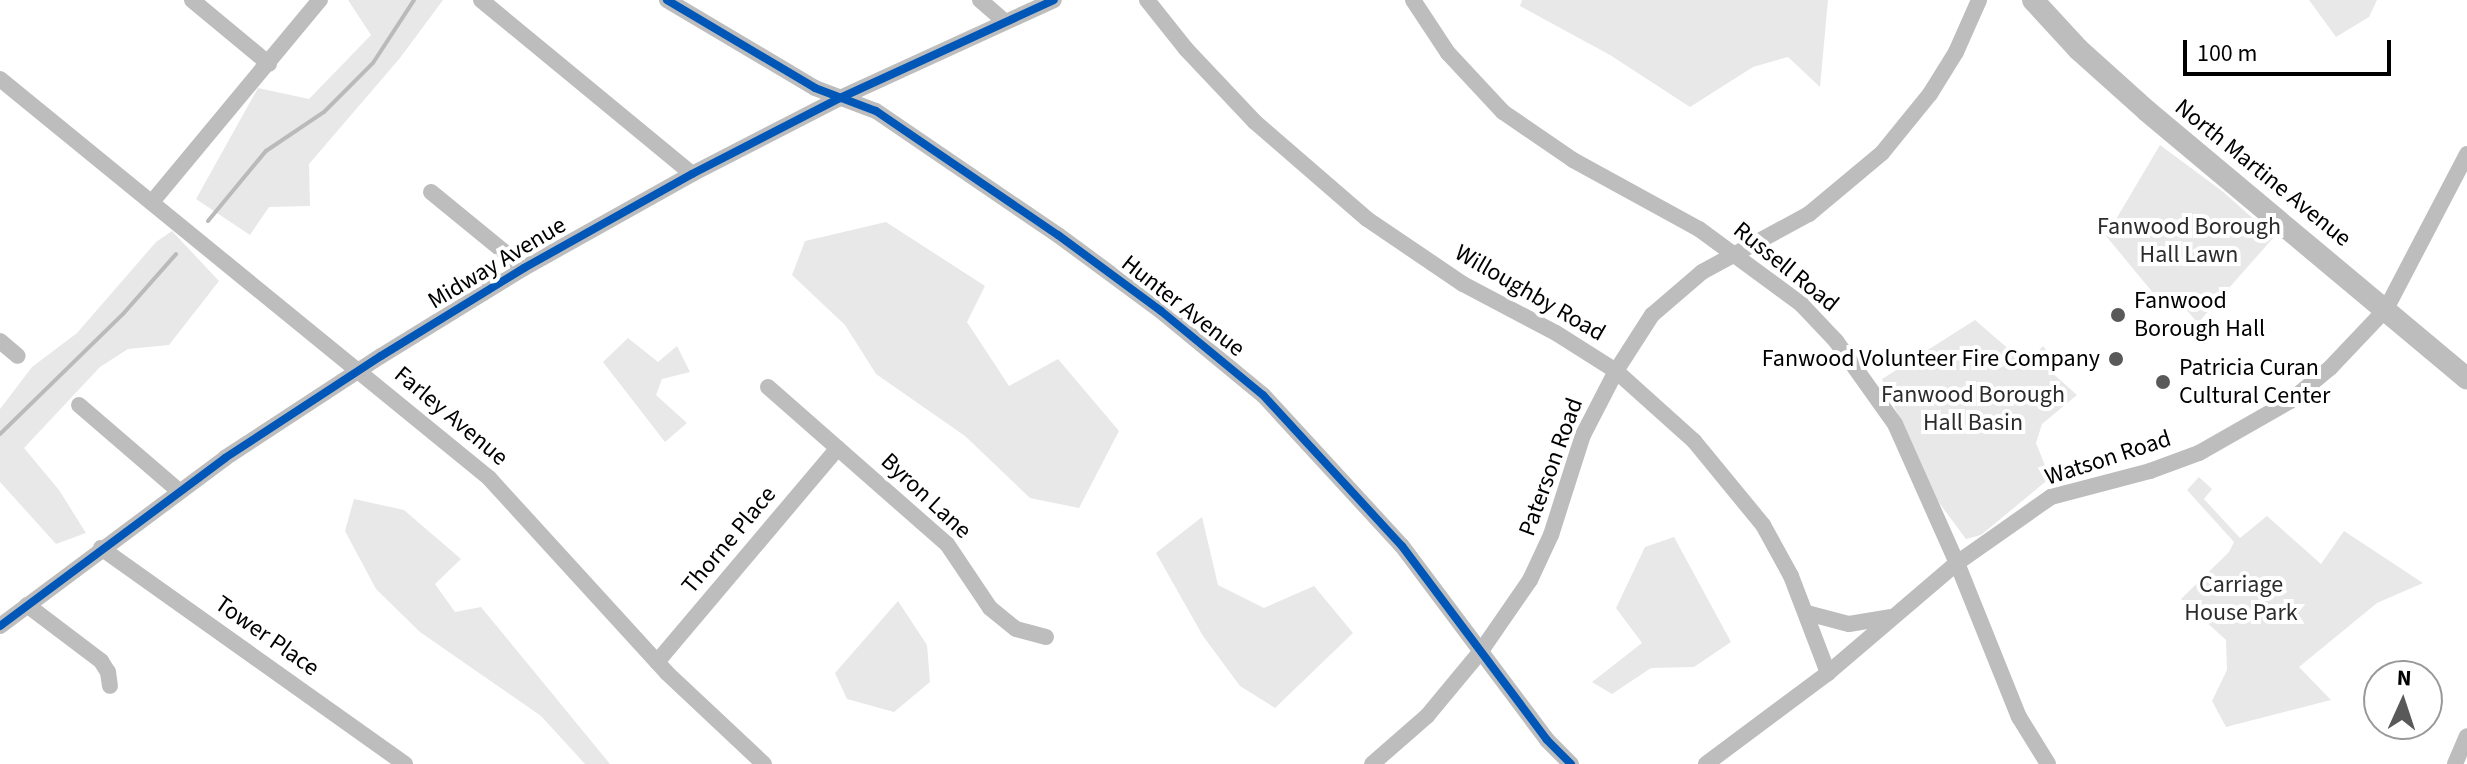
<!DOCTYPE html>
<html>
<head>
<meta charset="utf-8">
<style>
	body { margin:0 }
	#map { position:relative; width:2467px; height:764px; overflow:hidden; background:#fff; font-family:"Source Sans 3",sans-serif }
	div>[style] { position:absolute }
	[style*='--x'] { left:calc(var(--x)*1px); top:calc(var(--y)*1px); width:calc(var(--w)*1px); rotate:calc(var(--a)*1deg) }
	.green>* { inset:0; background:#e8e8e8 }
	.stream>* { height:4px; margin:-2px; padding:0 2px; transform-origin:2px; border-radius:2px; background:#bababa }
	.minor>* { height:16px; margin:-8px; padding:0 8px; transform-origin:8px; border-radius:8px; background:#bdbdbd }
	.major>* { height:22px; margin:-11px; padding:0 11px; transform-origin:11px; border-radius:11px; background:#bdbdbd }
	.cycleway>* { height:8px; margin:-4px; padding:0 4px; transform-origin:4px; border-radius:4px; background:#0057b8 }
	.dots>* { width:22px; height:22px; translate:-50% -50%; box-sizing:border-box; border:4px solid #fff; border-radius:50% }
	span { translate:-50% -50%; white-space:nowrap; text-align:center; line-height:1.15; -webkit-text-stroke:8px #fff; paint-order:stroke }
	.street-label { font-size:24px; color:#000 }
	.park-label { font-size:24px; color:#2c2c2c }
	.poi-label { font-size:24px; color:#000 }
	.left { translate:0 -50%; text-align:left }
	.right { translate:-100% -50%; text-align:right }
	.north { position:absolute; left:2363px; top:660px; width:80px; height:80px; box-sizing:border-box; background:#fff; border:2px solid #999; border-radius:50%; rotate:3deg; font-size:22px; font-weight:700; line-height:32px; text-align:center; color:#000 }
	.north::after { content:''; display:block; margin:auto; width:28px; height:36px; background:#595959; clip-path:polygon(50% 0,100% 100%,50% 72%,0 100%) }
	.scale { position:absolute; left:2183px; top:40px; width:208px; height:36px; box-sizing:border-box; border:4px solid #000; border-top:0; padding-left:10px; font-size:24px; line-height:28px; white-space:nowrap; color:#000; -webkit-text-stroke:6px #fff; paint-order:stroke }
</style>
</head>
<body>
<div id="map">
	<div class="green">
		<div style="clip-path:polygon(348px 0,443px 0,400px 58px,309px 164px,310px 206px,269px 207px,250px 235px,196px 199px,258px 88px,309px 99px,371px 35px)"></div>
		<div style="clip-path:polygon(1522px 0,1828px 0,1820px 87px,1788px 57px,1753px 67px,1690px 107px,1610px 55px,1520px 6px)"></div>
		<div style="clip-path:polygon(2309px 0,2377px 0,2369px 17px,2336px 37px)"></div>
		<div style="clip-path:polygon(2160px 145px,2222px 191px,2274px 237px,2198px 323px,2182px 305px,2154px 294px,2106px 236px)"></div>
		<div style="clip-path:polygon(886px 222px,985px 286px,967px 322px,1009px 386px,1058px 359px,1119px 431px,1079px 508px,1030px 498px,965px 436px,876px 374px,845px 325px,792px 275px,805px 241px)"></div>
		<div style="clip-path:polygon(172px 231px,219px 281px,169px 345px,128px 349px,100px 367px,24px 448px,59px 490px,86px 533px,56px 544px,0 482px,0 409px,32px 367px,77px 333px,156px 242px)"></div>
		<div style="clip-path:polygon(1975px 320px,2026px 364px,2043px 346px,2047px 351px,2040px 362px,2077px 395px,2042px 424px,2036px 443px,2050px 478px,1981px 535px,1966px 539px,1934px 496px,1882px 379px)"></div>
		<div style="clip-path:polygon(628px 338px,658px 362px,677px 346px,690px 372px,662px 379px,656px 395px,687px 423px,665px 442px,603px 362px)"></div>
		<div style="clip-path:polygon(2199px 477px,2212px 489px,2204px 499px,2240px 538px,2267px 516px,2321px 564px,2344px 531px,2423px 583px,2377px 603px,2299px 667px,2331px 700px,2226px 727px,2212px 701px,2227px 670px,2226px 640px,2181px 599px,2229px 552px,2234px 542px,2187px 490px)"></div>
		<div style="clip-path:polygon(354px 499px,404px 510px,461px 559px,435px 584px,455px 612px,481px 607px,610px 764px,585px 764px,541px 716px,420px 632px,376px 589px,345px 531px)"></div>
		<div style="clip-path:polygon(1202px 517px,1218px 585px,1264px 608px,1314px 586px,1353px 633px,1275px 708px,1240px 686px,1203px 636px,1156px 553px)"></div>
		<div style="clip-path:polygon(1674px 537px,1731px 642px,1694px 667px,1651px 668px,1612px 694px,1592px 682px,1642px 643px,1616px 608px,1645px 547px)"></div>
		<div style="clip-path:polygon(898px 601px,927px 645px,930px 682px,894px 712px,847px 699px,835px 673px)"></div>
	</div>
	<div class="stream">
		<div style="--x:208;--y:221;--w:91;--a:-50.4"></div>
		<div style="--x:266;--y:151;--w:70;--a:-33.9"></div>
		<div style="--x:324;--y:112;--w:69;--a:-45"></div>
		<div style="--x:373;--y:63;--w:75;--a:-56.9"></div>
		<div style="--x:0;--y:434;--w:172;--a:-44.3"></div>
		<div style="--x:123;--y:314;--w:80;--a:-48.5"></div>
	</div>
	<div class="minor">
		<div style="--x:192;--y:0;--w:100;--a:39.7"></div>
		<div style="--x:481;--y:0;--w:273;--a:39.5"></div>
		<div style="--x:667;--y:0;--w:172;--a:30.7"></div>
		<div style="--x:815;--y:88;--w:65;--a:20.7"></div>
		<div style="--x:876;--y:111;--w:220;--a:34.3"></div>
		<div style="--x:1058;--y:235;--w:128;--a:36.4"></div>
		<div style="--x:1161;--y:311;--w:132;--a:39.5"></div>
		<div style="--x:1263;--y:395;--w:205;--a:47.4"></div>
		<div style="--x:1402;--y:546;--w:242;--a:53.2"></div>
		<div style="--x:1547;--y:740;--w:34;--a:45"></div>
		<div style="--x:980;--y:0;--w:32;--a:41"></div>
		<div style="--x:1147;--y:0;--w:63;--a:51.5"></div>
		<div style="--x:1186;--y:49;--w:100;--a:46.6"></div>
		<div style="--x:1255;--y:122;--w:148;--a:40.9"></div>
		<div style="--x:1367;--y:219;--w:116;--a:34.1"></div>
		<div style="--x:1463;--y:284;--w:105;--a:27.8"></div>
		<div style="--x:1556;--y:333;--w:71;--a:32.3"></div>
		<div style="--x:1616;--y:371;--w:105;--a:41.9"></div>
		<div style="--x:1694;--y:441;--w:109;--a:50.6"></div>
		<div style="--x:1763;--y:525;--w:58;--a:61.2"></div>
		<div style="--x:1791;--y:576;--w:104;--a:69.1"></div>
		<div style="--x:1413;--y:0;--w:64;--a:56.6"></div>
		<div style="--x:1448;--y:53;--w:81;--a:47"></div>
		<div style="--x:1503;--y:112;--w:85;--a:34.4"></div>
		<div style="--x:1573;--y:160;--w:144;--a:28.7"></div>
		<div style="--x:1699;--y:229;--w:127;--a:36.3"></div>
		<div style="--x:1801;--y:304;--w:51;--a:46.6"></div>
		<div style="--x:1836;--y:341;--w:102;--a:54.6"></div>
		<div style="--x:1895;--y:424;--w:152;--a:66"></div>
		<div style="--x:1957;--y:563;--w:166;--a:68.1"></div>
		<div style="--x:2019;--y:717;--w:55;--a:58.3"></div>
		<div style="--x:0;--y:79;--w:631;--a:39.21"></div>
		<div style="--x:489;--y:478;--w:264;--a:47.6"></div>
		<div style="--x:667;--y:673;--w:133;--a:43.2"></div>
		<div style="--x:431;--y:192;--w:120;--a:39.3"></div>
		<div style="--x:152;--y:202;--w:263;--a:-50.3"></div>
		<div style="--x:0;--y:341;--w:23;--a:40"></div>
		<div style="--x:768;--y:387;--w:238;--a:41.3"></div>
		<div style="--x:947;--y:544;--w:77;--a:56.1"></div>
		<div style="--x:990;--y:608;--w:33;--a:39"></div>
		<div style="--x:1016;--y:629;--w:31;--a:15"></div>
		<div style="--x:79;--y:405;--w:132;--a:40.7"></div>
		<div style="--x:101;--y:548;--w:373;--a:35.4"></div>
		<div style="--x:27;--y:605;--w:93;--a:37.1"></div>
		<div style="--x:101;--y:661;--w:13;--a:58"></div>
		<div style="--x:108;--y:672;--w:14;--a:82"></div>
		<div style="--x:1807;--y:613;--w:43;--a:14.7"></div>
		<div style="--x:1849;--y:624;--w:43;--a:-9.5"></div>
		<div style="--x:0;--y:626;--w:281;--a:-36.7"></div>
		<div style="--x:225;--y:458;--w:186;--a:-33.2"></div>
		<div style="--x:381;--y:356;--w:168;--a:-31.6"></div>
		<div style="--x:524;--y:268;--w:193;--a:-29.2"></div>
		<div style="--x:692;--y:174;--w:166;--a:-27.2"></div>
		<div style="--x:840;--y:98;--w:235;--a:-24.6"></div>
		<div style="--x:657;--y:662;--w:280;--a:-49.8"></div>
		<div style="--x:1372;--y:764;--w:73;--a:-41.1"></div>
		<div style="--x:1427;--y:716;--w:85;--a:-50.3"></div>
		<div style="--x:1481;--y:651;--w:86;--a:-55.4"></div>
		<div style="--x:1530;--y:580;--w:50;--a:-65"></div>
		<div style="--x:1551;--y:535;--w:105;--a:-72.3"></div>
		<div style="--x:1583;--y:435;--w:72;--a:-62.7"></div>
		<div style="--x:1616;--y:371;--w:67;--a:-57.3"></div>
		<div style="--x:1652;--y:315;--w:66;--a:-40.7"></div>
		<div style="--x:1702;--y:272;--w:122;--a:-28.5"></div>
		<div style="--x:1809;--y:214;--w:95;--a:-39.9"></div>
		<div style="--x:1882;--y:153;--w:76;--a:-50.9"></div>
		<div style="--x:1930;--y:94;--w:49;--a:-58.2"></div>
		<div style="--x:1956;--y:52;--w:57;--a:-66.1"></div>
		<div style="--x:1706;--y:764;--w:152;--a:-36.7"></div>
		<div style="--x:1828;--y:673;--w:170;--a:-40.5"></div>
		<div style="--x:1957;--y:563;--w:115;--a:-35.1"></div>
		<div style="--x:2051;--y:497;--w:102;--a:-14.7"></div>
		<div style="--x:2150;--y:471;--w:52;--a:-20.2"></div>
		<div style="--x:2199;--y:453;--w:105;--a:-29.7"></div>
		<div style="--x:2290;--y:401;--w:52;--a:-39.5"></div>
		<div style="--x:2330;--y:368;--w:81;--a:-46.5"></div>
		<div style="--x:2386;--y:309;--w:175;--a:-62.4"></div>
		<div style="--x:2455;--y:764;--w:30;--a:-67"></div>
	</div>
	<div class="major">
		<div style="--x:2033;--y:0;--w:67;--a:47.4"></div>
		<div style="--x:2078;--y:49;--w:93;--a:41.9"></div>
		<div style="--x:2147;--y:111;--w:417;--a:39.9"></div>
	</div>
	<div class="cycleway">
		<div style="--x:667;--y:0;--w:172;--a:30.7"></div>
		<div style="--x:815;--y:88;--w:65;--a:20.7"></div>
		<div style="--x:876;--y:111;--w:220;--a:34.3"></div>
		<div style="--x:1058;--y:235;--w:128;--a:36.4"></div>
		<div style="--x:1161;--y:311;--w:132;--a:39.5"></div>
		<div style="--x:1263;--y:395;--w:205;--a:47.4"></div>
		<div style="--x:1402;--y:546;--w:242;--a:53.2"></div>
		<div style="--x:1547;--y:740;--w:34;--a:45"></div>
		<div style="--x:0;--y:626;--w:281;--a:-36.7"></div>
		<div style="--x:225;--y:458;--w:186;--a:-33.2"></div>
		<div style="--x:381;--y:356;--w:168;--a:-31.6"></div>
		<div style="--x:524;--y:268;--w:193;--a:-29.2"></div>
		<div style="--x:692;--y:174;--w:166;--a:-27.2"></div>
		<div style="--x:840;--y:98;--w:235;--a:-24.6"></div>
	</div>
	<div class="dots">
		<div style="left:2118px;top:315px;background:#595959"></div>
		<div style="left:2116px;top:359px;background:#595959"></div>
		<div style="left:2163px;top:382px;background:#595959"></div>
	</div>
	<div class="street-label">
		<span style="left:2263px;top:173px;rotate:39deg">North Martine Avenue</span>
		<span style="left:497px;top:263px;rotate:-31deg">Midway Avenue</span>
		<span style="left:1786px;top:267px;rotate:39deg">Russell Road</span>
		<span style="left:1530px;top:293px;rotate:30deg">Willoughby Road</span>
		<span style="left:1183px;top:306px;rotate:38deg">Hunter Avenue</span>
		<span style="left:451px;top:416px;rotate:40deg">Farley Avenue</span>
		<span style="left:2108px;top:458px;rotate:-18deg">Watson Road</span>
		<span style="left:1551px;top:467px;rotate:-70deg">Paterson Road</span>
		<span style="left:926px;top:496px;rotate:43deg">Byron Lane</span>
		<span style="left:729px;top:540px;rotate:-50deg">Thorne Place</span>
		<span style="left:267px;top:636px;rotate:35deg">Tower Place</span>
	</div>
	<div class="park-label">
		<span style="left:2189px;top:241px">Fanwood Borough<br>Hall Lawn</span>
		<span style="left:1973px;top:409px">Fanwood Borough<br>Hall Basin</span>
		<span style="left:2241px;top:599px">Carriage<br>House Park</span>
	</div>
	<div class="poi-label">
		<span class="left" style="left:2134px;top:315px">Fanwood<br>Borough Hall</span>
		<span class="right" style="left:2100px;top:359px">Fanwood Volunteer Fire Company</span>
		<span class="left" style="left:2179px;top:382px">Patricia Curan<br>Cultural Center</span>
	</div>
	<div class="north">N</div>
	<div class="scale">100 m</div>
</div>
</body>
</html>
